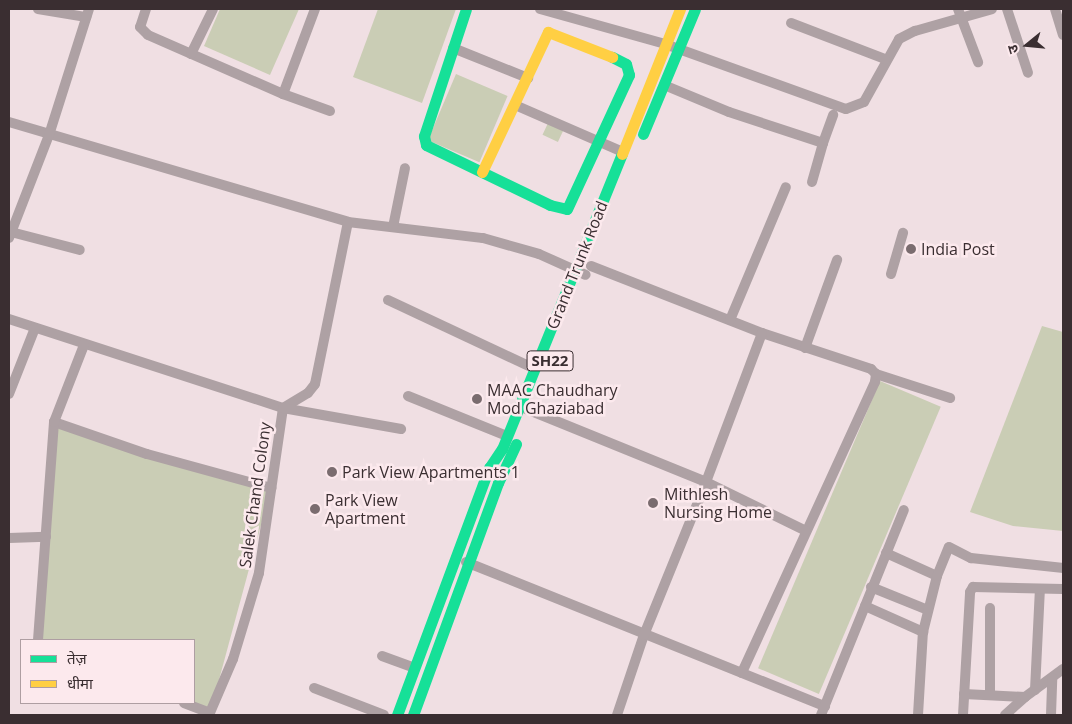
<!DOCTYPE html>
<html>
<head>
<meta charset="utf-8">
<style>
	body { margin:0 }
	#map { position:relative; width:1072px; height:724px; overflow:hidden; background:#f0dfe3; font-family:"Open Sans","Noto Sans Devanagari",sans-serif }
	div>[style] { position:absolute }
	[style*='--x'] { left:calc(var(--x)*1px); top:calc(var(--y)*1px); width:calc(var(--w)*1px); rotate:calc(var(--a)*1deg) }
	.green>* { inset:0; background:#cacdb5; transform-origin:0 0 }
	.street>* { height:10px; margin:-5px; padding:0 5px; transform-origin:5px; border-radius:5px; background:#aea1a4 }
	.fast>* { height:11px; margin:-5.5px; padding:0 5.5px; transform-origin:5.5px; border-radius:5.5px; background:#16e098 }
	.slow>* { height:11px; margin:-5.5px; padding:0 5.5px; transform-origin:5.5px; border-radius:5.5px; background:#ffcf43 }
	.dots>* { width:14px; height:14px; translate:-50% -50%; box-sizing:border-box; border:2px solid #fce9ed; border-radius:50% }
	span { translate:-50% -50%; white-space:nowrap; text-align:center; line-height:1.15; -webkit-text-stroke:5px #fce9ed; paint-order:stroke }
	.shield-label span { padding:1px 4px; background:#fce9ed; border:1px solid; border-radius:4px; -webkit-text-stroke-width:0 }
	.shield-label { font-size:15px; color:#3a2e31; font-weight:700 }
	.poi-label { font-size:16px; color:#3a2e31 }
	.left { translate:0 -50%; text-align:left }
	.street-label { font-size:16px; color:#3a2e31 }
	.frame { position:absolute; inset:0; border:10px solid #3a2e31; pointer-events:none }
	.legend { position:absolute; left:20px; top:639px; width:175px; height:65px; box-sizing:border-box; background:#fce9ed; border:1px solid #ae9ea2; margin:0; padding:6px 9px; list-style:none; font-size:15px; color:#3a2e31 }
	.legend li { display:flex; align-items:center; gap:10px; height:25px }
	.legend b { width:25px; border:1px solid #ae9ea2 }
	.north { position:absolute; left:1002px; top:20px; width:50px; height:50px; -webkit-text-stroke:4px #fce9ed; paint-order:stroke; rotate:253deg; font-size:14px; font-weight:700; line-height:20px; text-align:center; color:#3a2e31 }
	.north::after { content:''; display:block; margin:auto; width:18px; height:22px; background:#3a2e31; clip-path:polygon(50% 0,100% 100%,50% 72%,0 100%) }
</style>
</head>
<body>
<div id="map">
	<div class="green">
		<div style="clip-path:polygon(220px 9px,299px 9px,270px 75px,204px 46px)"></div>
		<div style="clip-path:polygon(378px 9px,456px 9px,422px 103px,353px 77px)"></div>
		<div style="left:456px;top:74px;width:56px;height:72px;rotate:23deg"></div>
		<div style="left:548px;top:123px;width:17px;height:13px;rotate:25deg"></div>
		<div style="clip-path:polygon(1042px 326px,1063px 332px,1063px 531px,1013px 526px,970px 512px)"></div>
		<div style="left:880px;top:381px;width:66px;height:312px;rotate:23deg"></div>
		<div style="clip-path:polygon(54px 422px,271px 488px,210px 713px,194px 703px,194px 640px,38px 640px)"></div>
	</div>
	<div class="street">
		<div style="--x:38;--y:9;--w:49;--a:9.5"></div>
		<div style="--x:146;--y:9;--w:19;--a:108"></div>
		<div style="--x:140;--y:27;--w:11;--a:45"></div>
		<div style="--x:148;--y:35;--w:147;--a:23.6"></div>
		<div style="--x:315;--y:9;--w:91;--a:110.6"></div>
		<div style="--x:283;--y:94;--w:50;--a:19.9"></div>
		<div style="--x:540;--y:9;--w:130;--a:15.6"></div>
		<div style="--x:665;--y:44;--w:192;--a:19.8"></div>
		<div style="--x:846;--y:109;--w:19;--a:-21"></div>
		<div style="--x:864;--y:102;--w:72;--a:-60.9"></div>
		<div style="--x:899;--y:39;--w:18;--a:-27"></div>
		<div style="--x:915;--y:31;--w:80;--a:-15.9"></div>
		<div style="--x:958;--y:9;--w:57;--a:69.3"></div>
		<div style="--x:1007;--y:9;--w:67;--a:71.8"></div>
		<div style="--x:1055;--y:9;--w:27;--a:73"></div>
		<div style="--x:791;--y:23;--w:101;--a:21"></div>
		<div style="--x:453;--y:48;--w:81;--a:21.8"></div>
		<div style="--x:191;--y:54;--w:50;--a:-63.9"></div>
		<div style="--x:664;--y:85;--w:70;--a:22.6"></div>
		<div style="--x:729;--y:112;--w:99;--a:18.3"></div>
		<div style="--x:823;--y:143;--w:30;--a:-70"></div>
		<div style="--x:515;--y:105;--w:118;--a:23.5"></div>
		<div style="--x:9;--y:122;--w:353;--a:16.4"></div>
		<div style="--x:348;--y:222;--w:136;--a:6.8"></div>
		<div style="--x:483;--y:238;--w:58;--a:15.9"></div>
		<div style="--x:539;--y:254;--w:51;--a:24.1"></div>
		<div style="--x:812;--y:182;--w:41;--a:-74.2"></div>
		<div style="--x:393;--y:227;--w:60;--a:-78.5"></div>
		<div style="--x:11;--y:232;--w:71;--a:14.6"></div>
		<div style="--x:9;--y:238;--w:110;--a:-68.8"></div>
		<div style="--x:49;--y:135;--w:132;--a:-72.4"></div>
		<div style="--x:591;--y:266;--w:184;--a:21.4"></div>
		<div style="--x:762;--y:333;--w:115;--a:18.3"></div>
		<div style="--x:871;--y:369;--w:7;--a:45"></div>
		<div style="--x:876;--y:374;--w:8;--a:97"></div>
		<div style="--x:875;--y:382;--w:320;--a:114.6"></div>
		<div style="--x:891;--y:274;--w:43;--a:-73.7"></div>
		<div style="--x:388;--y:300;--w:162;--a:25.1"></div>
		<div style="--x:9;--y:319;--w:288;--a:18"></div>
		<div style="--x:283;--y:408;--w:167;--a:98.3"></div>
		<div style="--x:259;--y:573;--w:90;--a:106.8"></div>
		<div style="--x:233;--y:659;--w:61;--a:113.2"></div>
		<div style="--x:730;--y:320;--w:144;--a:-67.2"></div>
		<div style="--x:805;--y:348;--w:94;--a:-70"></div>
		<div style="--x:876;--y:374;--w:78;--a:18"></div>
		<div style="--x:9;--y:394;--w:71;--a:-68.5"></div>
		<div style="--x:408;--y:396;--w:107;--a:22"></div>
		<div style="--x:519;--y:406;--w:202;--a:22.1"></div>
		<div style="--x:706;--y:482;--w:111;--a:26.1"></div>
		<div style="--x:283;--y:408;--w:29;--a:-31"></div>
		<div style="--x:308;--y:393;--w:11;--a:-52"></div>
		<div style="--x:315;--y:384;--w:165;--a:-78.5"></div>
		<div style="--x:283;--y:408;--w:120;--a:10.1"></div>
		<div style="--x:54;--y:422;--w:98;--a:19"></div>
		<div style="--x:147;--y:454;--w:129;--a:15.3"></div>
		<div style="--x:9;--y:538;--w:37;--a:-2"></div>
		<div style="--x:886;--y:553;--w:56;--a:24.3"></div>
		<div style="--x:466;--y:562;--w:387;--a:21.9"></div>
		<div style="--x:871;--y:587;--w:61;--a:22"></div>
		<div style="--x:865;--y:606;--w:64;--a:24.1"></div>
		<div style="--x:990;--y:608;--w:87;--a:90"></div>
		<div style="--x:38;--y:640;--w:219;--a:-85.8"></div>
		<div style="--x:54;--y:422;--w:83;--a:-68.7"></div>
		<div style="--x:382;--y:656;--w:35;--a:20"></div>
		<div style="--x:314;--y:688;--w:75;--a:21.1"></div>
		<div style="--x:1035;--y:690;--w:101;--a:-87.2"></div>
		<div style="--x:964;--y:694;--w:61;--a:2.8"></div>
		<div style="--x:184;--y:703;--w:28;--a:21"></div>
		<div style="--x:617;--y:715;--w:84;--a:-71.4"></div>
		<div style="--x:644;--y:635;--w:165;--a:-67.9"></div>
		<div style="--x:706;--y:482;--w:159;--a:-69.4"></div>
		<div style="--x:821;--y:715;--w:221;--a:-68"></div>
		<div style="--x:918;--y:715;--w:83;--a:-86.6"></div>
		<div style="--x:923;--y:632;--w:58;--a:-76"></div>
		<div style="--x:937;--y:576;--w:31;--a:-68"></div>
		<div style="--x:949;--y:547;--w:25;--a:27"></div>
		<div style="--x:971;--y:558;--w:93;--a:6.2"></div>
		<div style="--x:963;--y:715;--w:123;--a:-86.7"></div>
		<div style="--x:970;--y:592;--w:6;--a:-59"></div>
		<div style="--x:973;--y:587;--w:90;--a:1.3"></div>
		<div style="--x:1005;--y:715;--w:27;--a:-42"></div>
		<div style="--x:1025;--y:697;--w:47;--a:-36.4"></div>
		<div style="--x:1051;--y:715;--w:37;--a:-88"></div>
	</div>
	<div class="fast">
		<div style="--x:466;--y:9;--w:134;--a:108.3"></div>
		<div style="--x:424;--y:136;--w:9;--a:77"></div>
		<div style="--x:426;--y:145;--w:138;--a:25.8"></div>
		<div style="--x:550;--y:205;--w:17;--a:13"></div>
		<div style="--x:567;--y:209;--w:148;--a:-65.2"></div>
		<div style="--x:629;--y:75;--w:11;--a:-105"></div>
		<div style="--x:626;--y:64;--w:16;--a:-153"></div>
		<div style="--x:643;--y:134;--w:135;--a:-67.4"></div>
		<div style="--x:397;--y:715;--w:264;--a:-69.6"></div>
		<div style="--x:489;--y:468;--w:23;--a:-56"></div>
		<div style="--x:502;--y:449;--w:318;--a:-67.9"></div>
		<div style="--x:413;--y:715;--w:247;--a:-69.9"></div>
		<div style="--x:498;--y:483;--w:43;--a:-65.2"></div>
	</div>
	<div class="slow">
		<div style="--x:622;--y:154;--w:156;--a:-68.2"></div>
		<div style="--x:482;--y:172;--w:155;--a:-64.8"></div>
		<div style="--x:548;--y:32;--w:69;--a:21.3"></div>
	</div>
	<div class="dots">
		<div style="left:911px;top:249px;background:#7a6c6f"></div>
		<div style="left:477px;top:399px;background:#7a6c6f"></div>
		<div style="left:332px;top:472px;background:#7a6c6f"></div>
		<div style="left:653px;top:503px;background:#7a6c6f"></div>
		<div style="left:315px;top:509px;background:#7a6c6f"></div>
	</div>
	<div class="shield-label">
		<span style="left:550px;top:361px">SH22</span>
	</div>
	<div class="poi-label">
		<span class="left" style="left:921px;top:249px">India Post</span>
		<span class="left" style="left:487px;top:399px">MAAC Chaudhary<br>Mod Ghaziabad</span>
		<span class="left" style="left:342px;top:472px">Park View Apartments 1</span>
		<span class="left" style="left:664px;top:503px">Mithlesh<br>Nursing Home</span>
		<span class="left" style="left:325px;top:509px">Park View<br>Apartment</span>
	</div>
	<div class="street-label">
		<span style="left:577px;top:265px;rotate:-68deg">Grand Trunk Road</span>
		<span style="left:255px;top:495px;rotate:-82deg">Salek Chand Colony</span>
	</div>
	<div class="frame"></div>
	<ul class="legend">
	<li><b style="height:6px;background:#16e098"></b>तेज़</li>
	<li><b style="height:6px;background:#ffcf43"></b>धीमा</li>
	</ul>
	<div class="north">उ</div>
</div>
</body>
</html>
